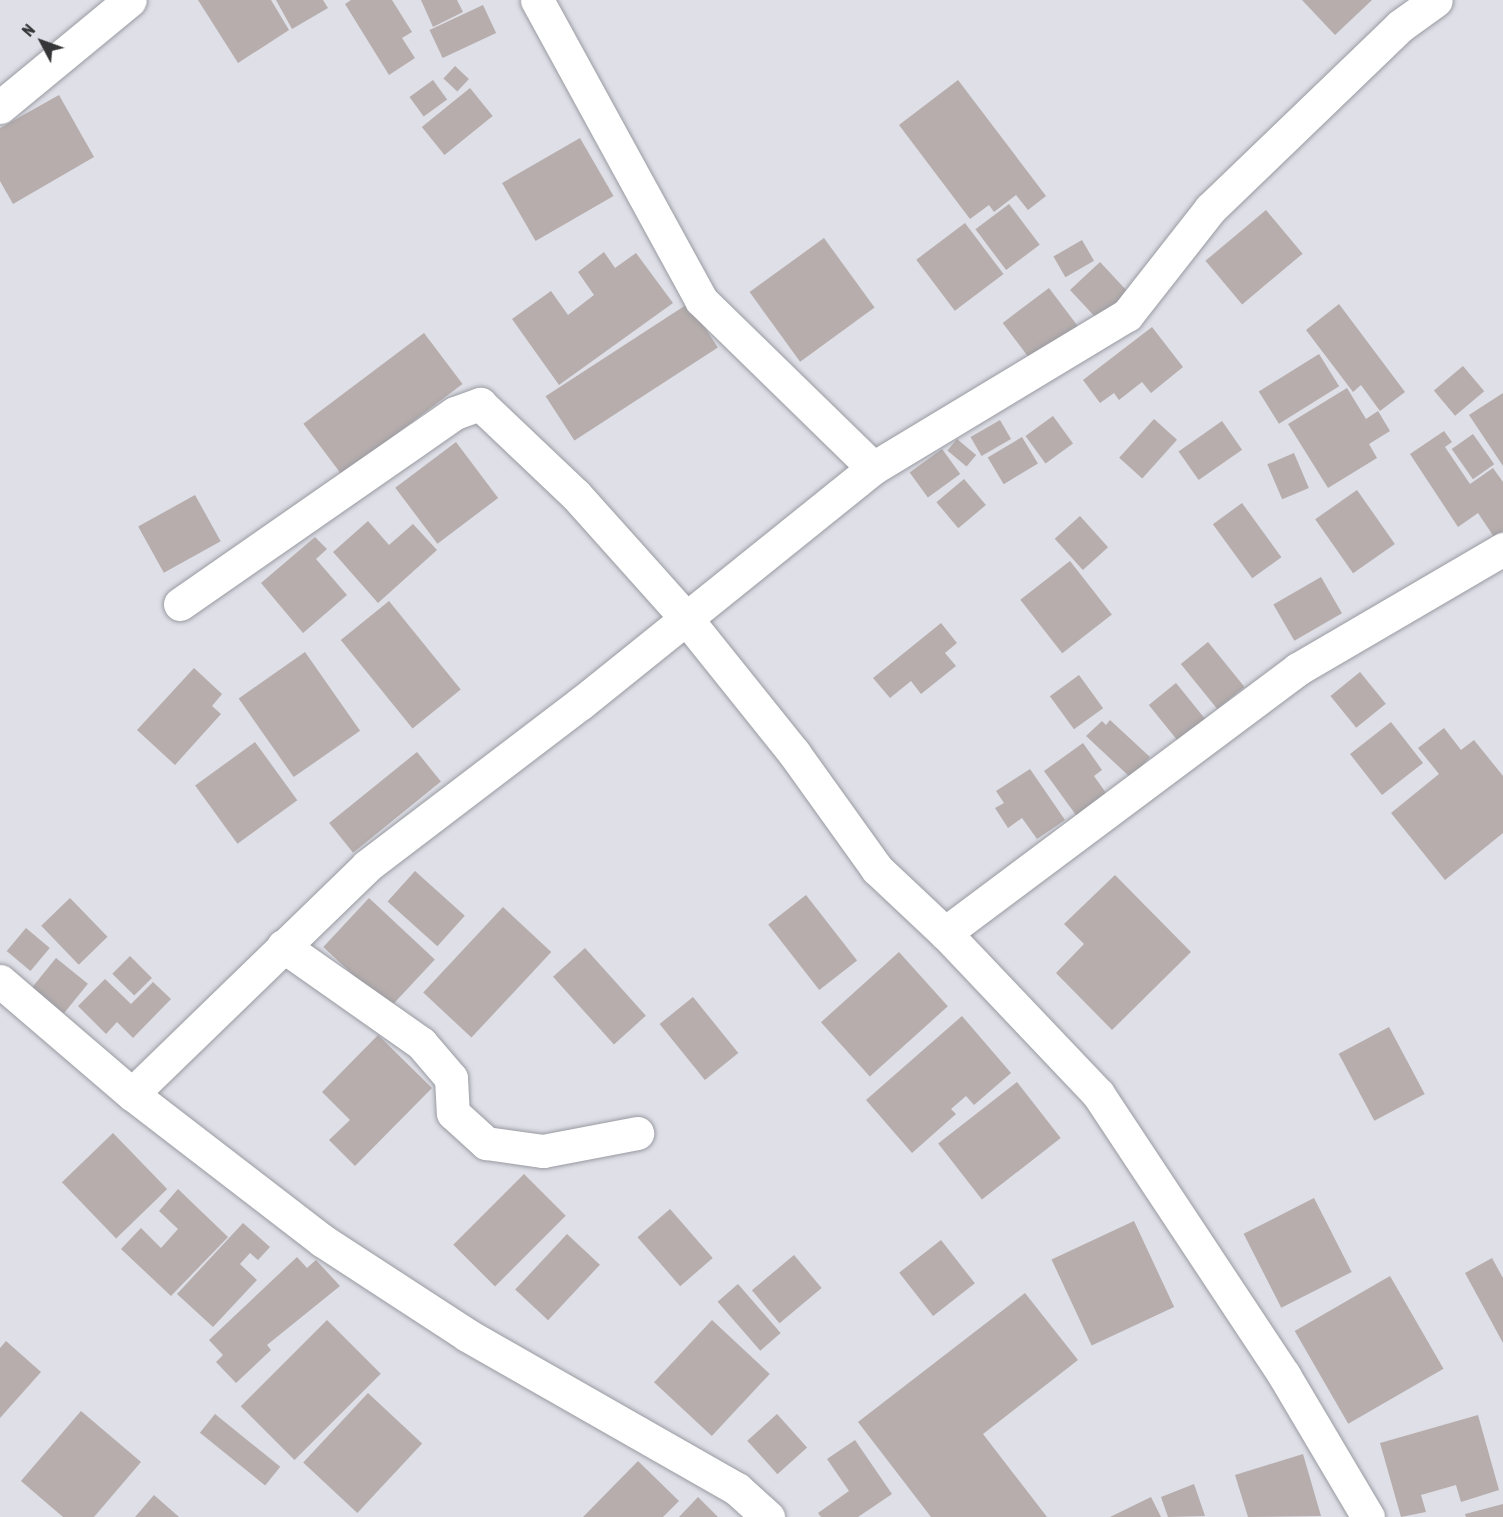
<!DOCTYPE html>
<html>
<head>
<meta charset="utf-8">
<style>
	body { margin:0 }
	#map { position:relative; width:1503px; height:1517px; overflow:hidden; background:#dedfe7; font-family:"Asap Condensed",sans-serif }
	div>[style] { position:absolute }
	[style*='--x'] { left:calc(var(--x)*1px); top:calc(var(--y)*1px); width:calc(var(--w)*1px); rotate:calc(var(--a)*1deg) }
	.building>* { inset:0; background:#b6adac; transform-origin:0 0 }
	.roads { filter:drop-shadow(0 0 2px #999aa1) drop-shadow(0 0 2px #999aa1) }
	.street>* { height:33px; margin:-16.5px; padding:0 16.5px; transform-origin:16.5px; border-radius:16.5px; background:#fff }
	span { translate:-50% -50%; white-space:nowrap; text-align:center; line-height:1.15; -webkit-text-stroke:4.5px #dedfe7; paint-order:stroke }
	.north { position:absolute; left:12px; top:12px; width:60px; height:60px; -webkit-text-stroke:4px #dedfe7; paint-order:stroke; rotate:311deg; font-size:16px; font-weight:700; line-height:24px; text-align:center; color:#363639 }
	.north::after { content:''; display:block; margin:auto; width:21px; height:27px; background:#363639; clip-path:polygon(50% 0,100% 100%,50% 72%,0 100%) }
</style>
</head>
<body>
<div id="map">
	<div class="building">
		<div style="clip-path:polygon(198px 0,271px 0,289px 30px,238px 63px)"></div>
		<div style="clip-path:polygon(276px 0,323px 0,328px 8px,292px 29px)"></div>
		<div style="clip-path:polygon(351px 0,392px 0,412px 32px,402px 38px,415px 58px,389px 75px,345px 4px)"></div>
		<div style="clip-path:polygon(421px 0,457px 0,463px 12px,433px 27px)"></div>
		<div style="clip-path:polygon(1302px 0,1372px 0,1335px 35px)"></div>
		<div style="left:483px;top:5px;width:31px;height:59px;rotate:65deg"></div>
		<div style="left:455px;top:66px;width:19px;height:17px;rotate:43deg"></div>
		<div style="left:433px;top:80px;width:24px;height:29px;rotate:54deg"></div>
		<div style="clip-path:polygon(958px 80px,1046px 196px,1028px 210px,1016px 195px,994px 212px,989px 205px,970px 219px,899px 125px)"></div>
		<div style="left:470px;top:88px;width:36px;height:62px;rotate:51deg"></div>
		<div style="clip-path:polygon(59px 95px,94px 157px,13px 204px,0 181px,0 128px)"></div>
		<div style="left:580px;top:138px;width:67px;height:90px;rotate:60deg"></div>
		<div style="left:1009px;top:204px;width:51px;height:42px;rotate:53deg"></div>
		<div style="left:1266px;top:210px;width:57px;height:79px;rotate:50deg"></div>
		<div style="left:965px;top:223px;width:64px;height:61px;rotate:53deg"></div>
		<div style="left:824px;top:238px;width:86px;height:92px;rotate:54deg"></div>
		<div style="left:1082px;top:240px;width:24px;height:33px;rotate:60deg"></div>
		<div style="clip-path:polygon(604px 252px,615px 268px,636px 253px,673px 303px,559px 385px,512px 319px,551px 291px,568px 315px,594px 295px,578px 272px)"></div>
		<div style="left:1100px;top:262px;width:41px;height:41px;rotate:47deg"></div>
		<div style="left:1049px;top:288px;width:48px;height:58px;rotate:53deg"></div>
		<div style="left:689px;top:303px;width:53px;height:171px;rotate:57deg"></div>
		<div style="clip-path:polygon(1339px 304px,1405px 392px,1380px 411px,1361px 385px,1353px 392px,1306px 330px)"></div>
		<div style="clip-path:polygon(1152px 327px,1183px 367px,1151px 393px,1142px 382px,1119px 400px,1114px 393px,1100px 403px,1083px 380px)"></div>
		<div style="left:424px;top:333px;width:64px;height:151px;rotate:53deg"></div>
		<div style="left:1319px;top:354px;width:38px;height:71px;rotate:58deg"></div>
		<div style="left:1463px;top:366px;width:33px;height:38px;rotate:50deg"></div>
		<div style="clip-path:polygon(1347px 388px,1366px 419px,1378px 411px,1390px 431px,1369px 444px,1377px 458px,1328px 488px,1288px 424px)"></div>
		<div style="clip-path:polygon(1503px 393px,1503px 466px,1469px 415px)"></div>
		<div style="left:1053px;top:416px;width:34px;height:34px;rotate:54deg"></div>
		<div style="left:1154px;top:419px;width:31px;height:52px;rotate:42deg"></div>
		<div style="left:1000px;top:420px;width:22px;height:34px;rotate:60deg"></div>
		<div style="left:1222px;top:421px;width:35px;height:53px;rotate:55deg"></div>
		<div style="clip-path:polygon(1444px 431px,1452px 442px,1445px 447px,1470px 484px,1493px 468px,1503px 482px,1503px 531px,1494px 537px,1478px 513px,1458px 527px,1410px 454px)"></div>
		<div style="left:1473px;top:434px;width:37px;height:26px;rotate:55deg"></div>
		<div style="left:1022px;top:437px;width:31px;height:40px;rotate:59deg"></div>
		<div style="left:957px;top:439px;width:25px;height:15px;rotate:40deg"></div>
		<div style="left:456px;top:442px;width:70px;height:76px;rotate:53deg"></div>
		<div style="left:942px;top:449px;width:31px;height:40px;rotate:54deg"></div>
		<div style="left:1294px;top:453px;width:38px;height:29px;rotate:67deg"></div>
		<div style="left:964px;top:479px;width:34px;height:36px;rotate:50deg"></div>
		<div style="left:1357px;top:490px;width:66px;height:51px;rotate:55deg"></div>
		<div style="left:195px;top:495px;width:53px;height:65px;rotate:61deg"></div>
		<div style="left:1242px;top:503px;width:67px;height:36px;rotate:54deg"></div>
		<div style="left:1080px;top:516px;width:42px;height:34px;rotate:48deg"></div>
		<div style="clip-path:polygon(368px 521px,389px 545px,413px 524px,437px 550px,378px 603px,333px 552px)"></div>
		<div style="clip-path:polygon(315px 537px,327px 549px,316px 559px,347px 595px,303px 633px,261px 583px)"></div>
		<div style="left:1070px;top:561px;width:68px;height:63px;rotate:52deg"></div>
		<div style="left:1321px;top:577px;width:42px;height:55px;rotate:60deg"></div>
		<div style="left:389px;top:601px;width:114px;height:62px;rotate:51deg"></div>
		<div style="clip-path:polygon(941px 623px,957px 643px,945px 653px,956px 666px,921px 694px,911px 681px,890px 698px,873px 678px)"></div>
		<div style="left:1208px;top:642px;width:58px;height:35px;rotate:51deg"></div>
		<div style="left:305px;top:652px;width:96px;height:81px;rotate:55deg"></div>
		<div style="clip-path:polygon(194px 668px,222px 694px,212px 706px,221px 714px,175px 765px,137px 730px)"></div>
		<div style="left:1360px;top:672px;width:41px;height:38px;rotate:51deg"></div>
		<div style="left:1079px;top:675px;width:41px;height:36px;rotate:54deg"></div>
		<div style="left:1176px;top:683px;width:48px;height:35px;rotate:51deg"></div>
		<div style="clip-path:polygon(1110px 720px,1150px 757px,1131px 778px,1086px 736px,1102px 721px,1106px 725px)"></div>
		<div style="left:1391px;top:722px;width:52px;height:52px;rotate:52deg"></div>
		<div style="clip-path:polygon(1444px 728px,1461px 750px,1474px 740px,1503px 776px,1503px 833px,1445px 880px,1391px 813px,1439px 774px,1418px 748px)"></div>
		<div style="left:255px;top:742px;width:72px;height:74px;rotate:54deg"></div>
		<div style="clip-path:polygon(1083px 743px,1102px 770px,1094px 776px,1111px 800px,1081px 822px,1044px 771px)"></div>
		<div style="left:417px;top:752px;width:38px;height:113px;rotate:51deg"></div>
		<div style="clip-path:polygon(1030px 769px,1065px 820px,1037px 839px,1022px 818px,1008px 828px,995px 808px,1004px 803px,996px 791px)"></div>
		<div style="left:415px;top:871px;width:67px;height:41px;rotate:42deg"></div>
		<div style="clip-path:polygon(1115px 875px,1191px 952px,1112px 1030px,1056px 973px,1084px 944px,1064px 924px)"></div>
		<div style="left:806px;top:895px;width:83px;height:48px;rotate:52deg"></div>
		<div style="left:70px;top:898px;width:54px;height:40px;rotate:46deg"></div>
		<div style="left:369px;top:898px;width:90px;height:67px;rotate:43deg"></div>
		<div style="left:503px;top:907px;width:66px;height:117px;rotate:43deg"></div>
		<div style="left:26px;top:928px;width:31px;height:30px;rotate:40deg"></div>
		<div style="left:585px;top:948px;width:91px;height:43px;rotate:48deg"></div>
		<div style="left:899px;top:952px;width:73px;height:105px;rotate:48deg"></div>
		<div style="left:130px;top:956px;width:31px;height:25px;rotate:45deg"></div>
		<div style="left:56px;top:958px;width:41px;height:38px;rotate:39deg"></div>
		<div style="clip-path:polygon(105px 979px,131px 1004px,153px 982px,171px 999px,133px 1038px,117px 1022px,106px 1034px,78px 1006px)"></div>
		<div style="left:693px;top:997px;width:72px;height:43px;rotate:51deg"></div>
		<div style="clip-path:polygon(962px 1016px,1011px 1073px,974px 1105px,966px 1096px,951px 1109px,956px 1114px,912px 1153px,866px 1100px)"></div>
		<div style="left:1389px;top:1027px;width:76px;height:57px;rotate:62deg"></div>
		<div style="clip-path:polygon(378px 1035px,432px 1088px,355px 1166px,329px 1140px,350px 1120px,322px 1092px)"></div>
		<div style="left:1017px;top:1082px;width:71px;height:100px;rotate:52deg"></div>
		<div style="left:113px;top:1133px;width:78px;height:71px;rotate:46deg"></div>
		<div style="left:524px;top:1174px;width:59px;height:100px;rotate:45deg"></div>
		<div style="clip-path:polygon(178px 1189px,228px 1237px,171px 1296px,121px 1249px,141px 1228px,161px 1248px,178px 1229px,159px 1211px)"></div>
		<div style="left:1314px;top:1198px;width:83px;height:79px;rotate:63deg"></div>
		<div style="left:670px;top:1209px;width:65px;height:43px;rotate:49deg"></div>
		<div style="left:1134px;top:1221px;width:95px;height:91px;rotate:65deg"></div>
		<div style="clip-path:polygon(243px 1223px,270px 1247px,258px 1260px,250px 1253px,240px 1264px,257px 1280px,213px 1327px,177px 1294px)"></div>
		<div style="left:567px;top:1234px;width:45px;height:76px;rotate:43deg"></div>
		<div style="left:941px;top:1240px;width:55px;height:53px;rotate:52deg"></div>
		<div style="left:794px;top:1255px;width:43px;height:55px;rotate:50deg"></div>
		<div style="clip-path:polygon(297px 1257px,307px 1268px,316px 1260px,340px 1286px,267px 1345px,271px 1350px,236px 1383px,216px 1362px,223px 1355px,209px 1340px)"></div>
		<div style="clip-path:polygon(1492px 1258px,1503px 1278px,1503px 1343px,1465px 1273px)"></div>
		<div style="left:1390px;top:1276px;width:107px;height:110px;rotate:60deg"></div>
		<div style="left:738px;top:1284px;width:65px;height:27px;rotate:49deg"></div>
		<div style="clip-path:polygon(1025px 1293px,1078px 1360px,983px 1434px,1047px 1517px,931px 1517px,858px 1422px)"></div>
		<div style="left:327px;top:1320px;width:76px;height:122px;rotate:45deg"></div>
		<div style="left:712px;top:1320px;width:79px;height:85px;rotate:43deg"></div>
		<div style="clip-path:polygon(6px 1341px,41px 1372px,0 1418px,0 1348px)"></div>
		<div style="left:368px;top:1393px;width:74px;height:95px;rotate:43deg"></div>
		<div style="clip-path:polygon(81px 1411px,141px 1462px,94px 1517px,63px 1517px,21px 1481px)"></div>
		<div style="left:215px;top:1414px;width:84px;height:24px;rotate:39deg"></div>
		<div style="left:777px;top:1414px;width:45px;height:40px;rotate:48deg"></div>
		<div style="clip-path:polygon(1478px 1415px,1499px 1490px,1461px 1502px,1456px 1485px,1421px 1495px,1426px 1512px,1401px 1517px,1380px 1443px)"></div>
		<div style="clip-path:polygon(855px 1440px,892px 1494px,858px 1517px,821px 1517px,818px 1513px,849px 1491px,827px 1459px)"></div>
		<div style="clip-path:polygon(1303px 1454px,1321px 1516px,1248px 1517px,1235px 1475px)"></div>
		<div style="clip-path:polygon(638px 1461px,679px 1501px,663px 1517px,583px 1517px)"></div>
		<div style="clip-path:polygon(1194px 1484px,1205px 1516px,1168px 1517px,1161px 1497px)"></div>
		<div style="clip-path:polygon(154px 1495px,179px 1517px,135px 1517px)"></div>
		<div style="clip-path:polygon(698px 1497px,718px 1517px,679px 1517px)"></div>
		<div style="clip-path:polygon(1151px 1497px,1161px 1517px,1110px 1517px)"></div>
		<div style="clip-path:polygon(1503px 1504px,1503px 1517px,1466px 1517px,1465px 1514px)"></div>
	</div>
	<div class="roads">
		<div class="street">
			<div style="--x:537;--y:0;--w:342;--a:61.3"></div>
			<div style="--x:701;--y:300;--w:240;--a:44.3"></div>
			<div style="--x:0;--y:107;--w:168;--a:-39.5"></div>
			<div style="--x:180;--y:604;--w:335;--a:-34.8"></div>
			<div style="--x:455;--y:413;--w:27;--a:-20"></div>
			<div style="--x:480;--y:404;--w:131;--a:43.5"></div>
			<div style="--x:575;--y:494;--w:165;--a:48.2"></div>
			<div style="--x:685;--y:617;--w:174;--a:51.3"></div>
			<div style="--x:794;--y:753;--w:143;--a:54.4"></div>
			<div style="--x:877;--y:869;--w:93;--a:43.3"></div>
			<div style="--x:283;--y:946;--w:169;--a:35.1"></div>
			<div style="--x:421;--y:1043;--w:46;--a:49.4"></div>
			<div style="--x:451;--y:1078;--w:35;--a:87"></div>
			<div style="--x:453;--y:1113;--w:45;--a:42.3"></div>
			<div style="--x:486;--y:1143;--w:58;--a:8"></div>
			<div style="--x:543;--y:1151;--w:96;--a:-10.8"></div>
			<div style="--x:0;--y:981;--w:174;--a:40.6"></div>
			<div style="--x:132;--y:1094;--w:241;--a:37.6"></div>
			<div style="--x:323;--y:1241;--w:172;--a:33.1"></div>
			<div style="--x:467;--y:1335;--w:311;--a:29.7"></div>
			<div style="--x:737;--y:1489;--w:42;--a:42.1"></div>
			<div style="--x:132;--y:1094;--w:327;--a:-44.1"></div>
			<div style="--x:367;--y:866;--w:269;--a:-37.3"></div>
			<div style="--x:581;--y:703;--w:375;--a:-38.8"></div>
			<div style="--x:873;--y:468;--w:297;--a:-31.1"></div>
			<div style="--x:1127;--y:315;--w:135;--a:-51.9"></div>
			<div style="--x:1210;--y:209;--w:264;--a:-43.9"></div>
			<div style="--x:1400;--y:26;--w:44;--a:-35.8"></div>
			<div style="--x:1368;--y:1517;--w:165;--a:-120.6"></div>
			<div style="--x:1284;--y:1375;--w:337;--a:-123.5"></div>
			<div style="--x:1098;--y:1094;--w:222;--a:-133.5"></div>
			<div style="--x:945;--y:933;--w:441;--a:-36.8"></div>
			<div style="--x:1298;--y:669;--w:238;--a:-30.3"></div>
		</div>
	</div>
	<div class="north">N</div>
</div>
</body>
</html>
